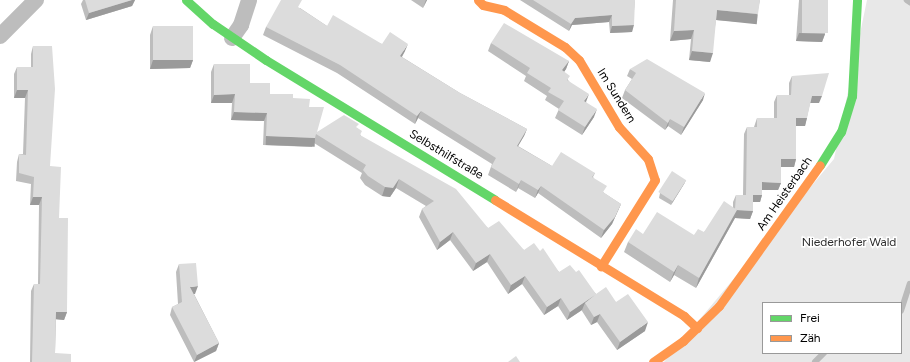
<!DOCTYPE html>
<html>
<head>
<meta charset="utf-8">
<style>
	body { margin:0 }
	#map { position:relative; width:910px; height:362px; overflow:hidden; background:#fff; font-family:Figtree,sans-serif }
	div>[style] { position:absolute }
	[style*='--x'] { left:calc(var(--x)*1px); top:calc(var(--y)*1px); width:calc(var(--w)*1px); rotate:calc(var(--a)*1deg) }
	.green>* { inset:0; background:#e8e8e8 }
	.stream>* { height:5.5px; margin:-2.75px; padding:0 2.75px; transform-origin:2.75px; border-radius:2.75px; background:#bababa }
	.street>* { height:16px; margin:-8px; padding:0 8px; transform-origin:8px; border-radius:8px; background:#bdbdbd }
	.fast>* { height:9px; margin:-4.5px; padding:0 4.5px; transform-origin:4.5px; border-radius:4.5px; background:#63d668 }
	.slow>* { height:9px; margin:-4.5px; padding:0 4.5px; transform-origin:4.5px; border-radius:4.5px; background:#ff974d }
	.wall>* { inset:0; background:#bdbdbd }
	.shaded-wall>* { inset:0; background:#9a9a9a; transform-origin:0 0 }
	.building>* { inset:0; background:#dcdcdc; transform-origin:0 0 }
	span { translate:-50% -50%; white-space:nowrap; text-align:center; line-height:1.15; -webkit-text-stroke:3px #fff; paint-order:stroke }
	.street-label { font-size:12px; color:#000 }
	.park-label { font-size:12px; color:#2d2d2d }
	.legend { position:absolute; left:762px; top:302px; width:140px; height:52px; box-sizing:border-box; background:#fff; border:1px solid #999; margin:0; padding:5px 7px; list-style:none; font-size:12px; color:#000 }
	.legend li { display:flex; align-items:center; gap:8px; height:20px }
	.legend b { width:20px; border:1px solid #999 }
</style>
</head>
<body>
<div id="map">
	<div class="green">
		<div style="clip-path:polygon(evenodd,867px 0,910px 0,910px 362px,664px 362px,834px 159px,867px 0,763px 303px,901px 303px,901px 353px,763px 353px,763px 303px)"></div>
	</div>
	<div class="stream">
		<div style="--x:907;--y:0;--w:4;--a:34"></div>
		<div style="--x:901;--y:311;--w:28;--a:-72"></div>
		<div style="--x:815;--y:362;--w:13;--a:-45"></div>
	</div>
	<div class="street">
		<div style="--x:0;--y:36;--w:51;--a:-45"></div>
		<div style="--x:232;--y:38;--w:16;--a:-55"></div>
		<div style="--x:241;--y:25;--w:26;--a:-72"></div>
	</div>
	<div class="fast">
		<div style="--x:186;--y:0;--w:36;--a:42"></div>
		<div style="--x:213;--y:24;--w:64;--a:34.2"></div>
		<div style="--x:266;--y:60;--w:268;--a:31.4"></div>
		<div style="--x:820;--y:165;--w:39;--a:-58"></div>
		<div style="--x:841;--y:132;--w:38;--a:-73"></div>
		<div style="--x:852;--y:96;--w:96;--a:-87"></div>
	</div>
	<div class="slow">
		<div style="--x:478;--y:0;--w:7;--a:45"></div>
		<div style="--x:483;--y:5;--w:22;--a:13"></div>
		<div style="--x:504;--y:10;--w:71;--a:31.2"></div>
		<div style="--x:565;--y:47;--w:19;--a:43"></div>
		<div style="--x:579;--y:60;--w:78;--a:59.2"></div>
		<div style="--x:619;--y:127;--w:43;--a:47.8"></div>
		<div style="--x:648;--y:159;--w:22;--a:72"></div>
		<div style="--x:655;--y:180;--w:102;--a:122.1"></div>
		<div style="--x:495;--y:200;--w:222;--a:31.5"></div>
		<div style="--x:684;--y:316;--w:18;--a:43"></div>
		<div style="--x:653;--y:362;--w:37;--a:-35"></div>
		<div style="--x:683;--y:341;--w:50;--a:-44.2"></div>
		<div style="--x:719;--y:306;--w:173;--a:-54.4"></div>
	</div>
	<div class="wall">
		<div style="clip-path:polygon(83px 0,135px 0,132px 6px,86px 20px,81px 4px)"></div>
		<div style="clip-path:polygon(411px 0,427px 0,423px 8px)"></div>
		<div style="clip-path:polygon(520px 0,635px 0,632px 32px,610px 33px,609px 22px,572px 25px,569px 31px)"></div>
		<div style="clip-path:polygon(673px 0,760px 0,755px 23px,716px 20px,710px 62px,689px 60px,691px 39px,670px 41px)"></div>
		<div style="clip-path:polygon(799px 0,828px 0,825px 34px,822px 42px,796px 41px)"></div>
		<div style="clip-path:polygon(300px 8px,327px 26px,382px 44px,405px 51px,402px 57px,460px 93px,527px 129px,524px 136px,518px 146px,552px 166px,595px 173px,593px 177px,604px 193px,621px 204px,612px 224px,601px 238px,538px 193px,535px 198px,518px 188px,516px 192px,488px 175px,492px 164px,418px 118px,415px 124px,337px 73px,263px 35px,266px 27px)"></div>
		<div style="clip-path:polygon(153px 26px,193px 60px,190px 68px,150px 69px,150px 35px)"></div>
		<div style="clip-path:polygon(491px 43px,569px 61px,566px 69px,564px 72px,568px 80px,586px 102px,594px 117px,582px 135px,555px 118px,559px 109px,545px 100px,547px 96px,524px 81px,526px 76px,488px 51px)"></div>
		<div style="clip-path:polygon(33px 46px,50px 166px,59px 218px,67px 312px,64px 320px,56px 319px,55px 353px,71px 362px,30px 362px,31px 291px,34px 284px,38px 284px,39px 205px,30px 205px,31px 184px,16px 181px,17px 162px,19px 154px,23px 154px,25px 98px,14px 98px,14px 74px,17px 67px,31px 67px,31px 54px)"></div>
		<div style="clip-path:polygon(214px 64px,270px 94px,293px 98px,309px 107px,317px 132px,357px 128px,361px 136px,488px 228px,524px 250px,540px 251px,559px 272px,576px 272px,596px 294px,616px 302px,645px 331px,617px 350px,597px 322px,591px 325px,582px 311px,582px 310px,567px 320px,558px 306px,544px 315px,522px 284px,508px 294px,487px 262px,473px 271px,450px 240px,437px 250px,419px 217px,422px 209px,426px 206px,396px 188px,390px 197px,382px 196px,365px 185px,360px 178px,362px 173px,314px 143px,312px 147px,263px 145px,264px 121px,231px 120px,232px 103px,211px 103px,211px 72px)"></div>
		<div style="clip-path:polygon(630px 69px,703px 100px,681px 135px,668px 126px,665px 130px,622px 98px,625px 90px,632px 79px,627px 76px)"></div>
		<div style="clip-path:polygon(792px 76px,819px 103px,810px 103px,805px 126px,796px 126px,796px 159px,794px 167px,781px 167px,781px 183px,778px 190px,762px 190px,762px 195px,760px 202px,753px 202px,753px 211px,750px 219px,735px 218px,696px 288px,674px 275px,670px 282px,624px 252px,628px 242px,643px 234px,694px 235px,704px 232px,733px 207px,733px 202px,736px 195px,743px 195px,744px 134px,747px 127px,754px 127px,757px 118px,774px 118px,774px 102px,777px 95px,789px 95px,789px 83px)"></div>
		<div style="clip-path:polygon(686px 180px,684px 184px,671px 205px,659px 198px,660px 193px)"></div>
		<div style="clip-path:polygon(179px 264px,195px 294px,194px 294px,219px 343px,216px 351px,194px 362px,170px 315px,172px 307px,178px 304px,176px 272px)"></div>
	</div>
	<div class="shaded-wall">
		<div style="clip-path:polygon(132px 0,135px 0,132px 6px,86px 20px,89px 13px)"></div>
		<div style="clip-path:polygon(426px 0,427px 0,423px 8px)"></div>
		<div style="left:717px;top:10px;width:41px;height:10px;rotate:6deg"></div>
		<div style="clip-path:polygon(612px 15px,609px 22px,572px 25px,569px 31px,571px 24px,575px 18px)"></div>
		<div style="clip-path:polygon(634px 25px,632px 32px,610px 33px,612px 26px)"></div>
		<div style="clip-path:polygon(694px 30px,691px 39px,670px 41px,674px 31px)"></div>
		<div style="clip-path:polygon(799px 33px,825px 34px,822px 42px,796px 41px)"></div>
		<div style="clip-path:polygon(408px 44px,405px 51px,398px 63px,400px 56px)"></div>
		<div style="clip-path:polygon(692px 51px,713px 53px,710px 62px,689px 60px)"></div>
		<div style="clip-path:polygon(153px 60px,193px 60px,190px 68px,150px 69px)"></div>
		<div style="clip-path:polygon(569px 61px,566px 69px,559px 79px,562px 70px)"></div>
		<div style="clip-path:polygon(17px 90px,28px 90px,25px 98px,14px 98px)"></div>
		<div style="clip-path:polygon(705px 93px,703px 100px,681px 135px,684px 127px)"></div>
		<div style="clip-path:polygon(235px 94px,232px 103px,211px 103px,214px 95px)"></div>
		<div style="clip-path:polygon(589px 94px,586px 102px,581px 109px,584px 101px)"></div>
		<div style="clip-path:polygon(812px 96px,822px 96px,819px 103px,809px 103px)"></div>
		<div style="clip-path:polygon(597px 109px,594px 117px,582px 135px,585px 127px)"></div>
		<div style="clip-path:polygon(421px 111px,418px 118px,415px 124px,417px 116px)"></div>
		<div style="clip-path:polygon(234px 112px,267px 113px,264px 121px,231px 120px)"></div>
		<div style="clip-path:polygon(796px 118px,807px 118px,805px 126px,793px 126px)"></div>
		<div style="clip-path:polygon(670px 119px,668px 126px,665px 130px,668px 123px)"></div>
		<div style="clip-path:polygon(527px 129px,524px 136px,514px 153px,517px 146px)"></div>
		<div style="left:266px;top:136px;width:49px;height:9px;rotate:2deg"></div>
		<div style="clip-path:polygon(781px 159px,796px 159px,794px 167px,778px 167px)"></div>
		<div style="clip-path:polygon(399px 179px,396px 188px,390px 197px,382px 196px,385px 187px)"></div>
		<div style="clip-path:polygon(521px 180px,518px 188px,516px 192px,519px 184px)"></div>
		<div style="clip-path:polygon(686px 180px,684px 184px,671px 205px,673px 201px)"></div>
		<div style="clip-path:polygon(762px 182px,781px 183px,778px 190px,760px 190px)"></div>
		<div style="clip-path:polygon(541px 186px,538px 193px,535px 198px,538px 190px)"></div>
		<div style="clip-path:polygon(753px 195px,762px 195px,760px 202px,750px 202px)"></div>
		<div style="clip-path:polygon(33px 197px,42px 197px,39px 205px,30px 205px)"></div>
		<div style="clip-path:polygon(621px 204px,612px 224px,601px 238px,604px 230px)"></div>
		<div style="clip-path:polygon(735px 210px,753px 211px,750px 219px,735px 218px,696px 288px,699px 278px)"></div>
		<div style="clip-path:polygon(453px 232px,450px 240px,437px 250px,440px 242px)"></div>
		<div style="clip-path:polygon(490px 254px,487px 262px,473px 271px,476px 263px)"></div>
		<div style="clip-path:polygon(678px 265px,674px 275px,670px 282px,674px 272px)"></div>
		<div style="clip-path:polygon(525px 276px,522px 284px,508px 294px,511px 285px)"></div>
		<div style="clip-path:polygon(198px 286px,195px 294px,188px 294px,190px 287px)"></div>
		<div style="clip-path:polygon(595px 295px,585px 303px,582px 310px,567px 320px,570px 312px)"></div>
		<div style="clip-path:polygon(561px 298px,558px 306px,544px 315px,547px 307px)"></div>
		<div style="clip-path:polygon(56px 312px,67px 312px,64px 320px,53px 319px)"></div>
		<div style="clip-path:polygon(600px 314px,597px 322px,591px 325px,594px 317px)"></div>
		<div style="clip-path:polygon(648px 322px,645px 331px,617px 350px,620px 342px)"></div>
		<div style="clip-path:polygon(219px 343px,216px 351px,194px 362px,197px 355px)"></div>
	</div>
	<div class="building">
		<div style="clip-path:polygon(85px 0,132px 0,89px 13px)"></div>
		<div style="clip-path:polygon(281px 0,302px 0,298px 7px,327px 26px,333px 15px,382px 44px,390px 32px,408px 44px,400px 56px,460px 93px,527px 129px,517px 146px,552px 166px,561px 152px,595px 173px,592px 177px,607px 186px,603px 192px,621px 204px,615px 217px,604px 230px,541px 186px,538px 190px,521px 180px,519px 184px,491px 167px,496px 158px,421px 111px,417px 116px,340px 65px,266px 27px)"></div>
		<div style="clip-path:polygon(533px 0,635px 0,634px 25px,612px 26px,612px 15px,575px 18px,571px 24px)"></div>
		<div style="clip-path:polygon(676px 0,760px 0,758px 14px,717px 10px,713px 53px,692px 51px,694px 30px,674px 31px)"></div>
		<div style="left:802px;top:0;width:26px;height:33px"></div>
		<div style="clip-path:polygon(504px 23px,569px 61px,562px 70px,570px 76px,567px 80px,589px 94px,584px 101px,597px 109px,585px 127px,558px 110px,564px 101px,548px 92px,551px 88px,527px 73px,530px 68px,491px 43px)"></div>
		<div style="left:153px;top:26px;width:40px;height:34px"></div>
		<div style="clip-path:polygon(33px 46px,52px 46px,55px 89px,50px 166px,61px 167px,59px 218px,68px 218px,67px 312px,56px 312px,55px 353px,71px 354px,71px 362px,32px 362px,34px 284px,40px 284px,42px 197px,33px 197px,34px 177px,19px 173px,19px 154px,26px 155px,28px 90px,17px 90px,17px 67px,33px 67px)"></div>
		<div style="clip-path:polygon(647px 59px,705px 93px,684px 127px,670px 119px,668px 123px,625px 90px,636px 73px,630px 69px)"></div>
		<div style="clip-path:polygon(214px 64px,250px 64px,250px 83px,270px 83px,270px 94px,293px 94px,293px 98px,310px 99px,309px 107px,324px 107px,317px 132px,344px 115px,359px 124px,356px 127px,362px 131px,360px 135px,456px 189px,488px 228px,499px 221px,524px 250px,534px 243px,540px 251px,543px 248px,559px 272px,570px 265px,576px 272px,579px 270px,596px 294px,606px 287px,616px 302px,628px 294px,648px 322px,620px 342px,600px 314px,594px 317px,585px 303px,595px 295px,570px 312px,561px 298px,547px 307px,525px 276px,511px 285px,490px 254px,476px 263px,453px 232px,440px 242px,422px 209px,434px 201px,399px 179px,393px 188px,385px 187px,368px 176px,363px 170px,366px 165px,316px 134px,315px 138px,266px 136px,267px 113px,234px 112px,235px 94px,214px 95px)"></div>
		<div style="clip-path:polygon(829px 73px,822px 96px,812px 96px,807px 118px,796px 118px,796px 159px,781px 159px,781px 183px,762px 182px,762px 195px,753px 195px,753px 211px,737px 210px,735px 209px,736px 195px,746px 195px,747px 127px,757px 127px,757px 118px,777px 118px,777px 95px,791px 95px,792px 76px)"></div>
		<div style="left:672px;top:171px;width:17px;height:25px;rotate:33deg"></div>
		<div style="clip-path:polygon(724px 201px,737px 210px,699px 278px,678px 265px,674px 272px,628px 242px,636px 229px,643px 234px,657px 212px,694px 235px,698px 229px,704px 232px)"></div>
		<div style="clip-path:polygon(196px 263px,198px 286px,190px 287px,219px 343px,197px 355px,172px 307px,182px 302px,179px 264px)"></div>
		<div style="clip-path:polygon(516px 356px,520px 362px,508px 362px)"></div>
	</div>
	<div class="street-label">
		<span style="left:616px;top:96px;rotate:58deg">Im Sundern</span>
		<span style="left:446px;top:155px;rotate:31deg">Selbsthilfstraße</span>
		<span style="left:785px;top:194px;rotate:-55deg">Am Heisterbach</span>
	</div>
	<div class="park-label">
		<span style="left:849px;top:243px">Niederhofer Wald</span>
	</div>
	<ul class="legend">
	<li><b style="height:5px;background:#63d668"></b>Frei</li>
	<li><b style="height:5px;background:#ff974d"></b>Zäh</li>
	</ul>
</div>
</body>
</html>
